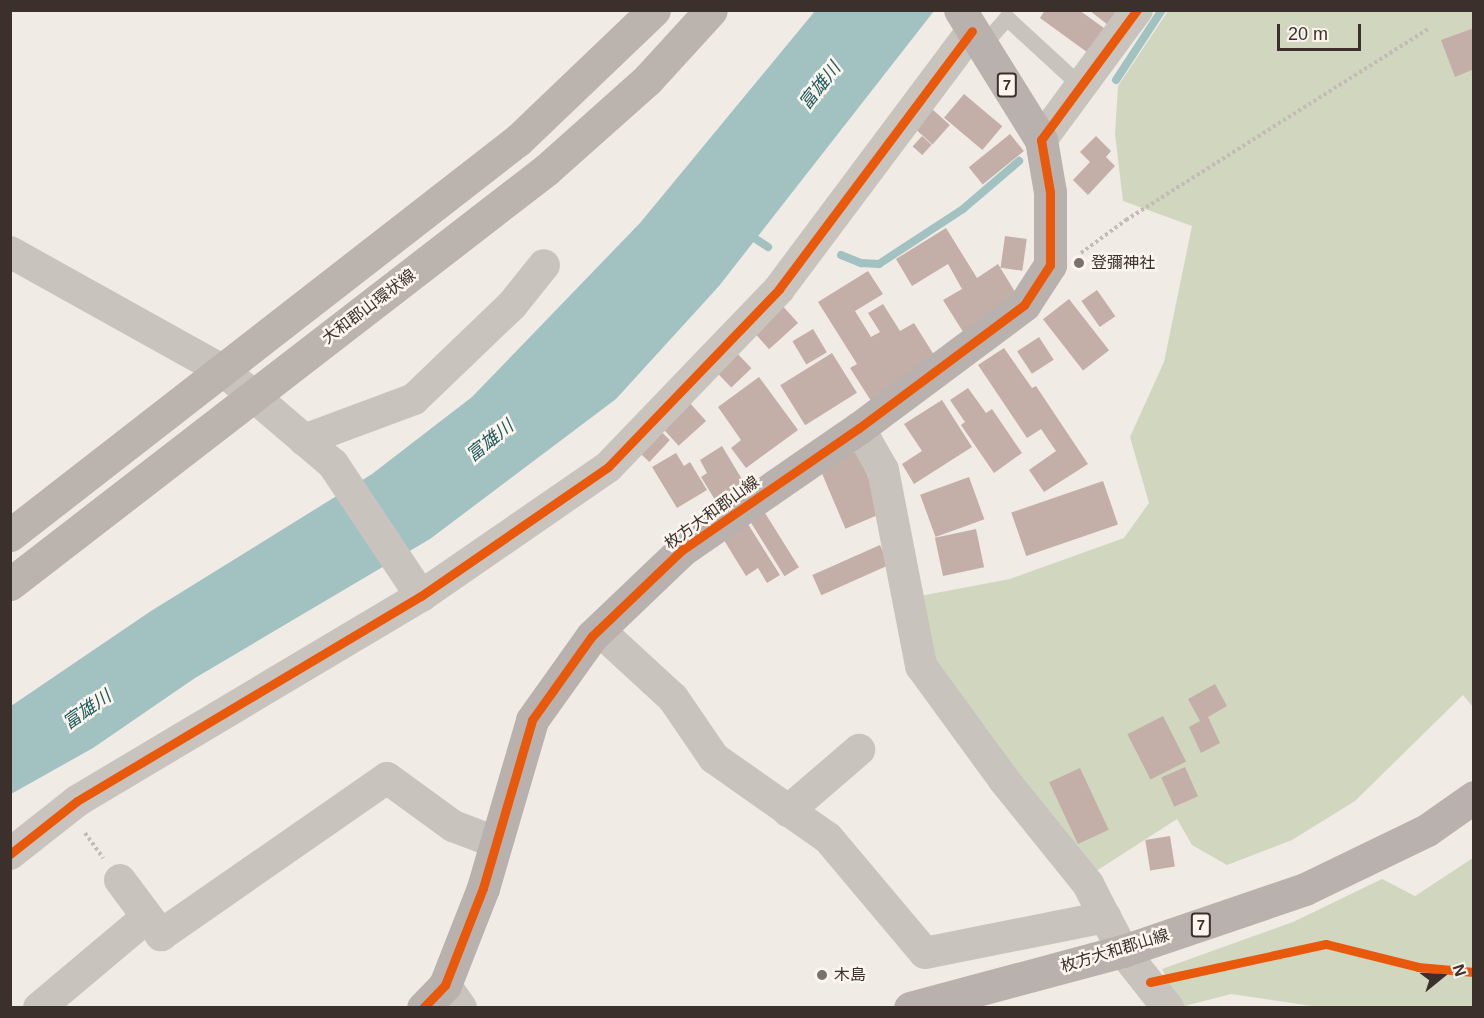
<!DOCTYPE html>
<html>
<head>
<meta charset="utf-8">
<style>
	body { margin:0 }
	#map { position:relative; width:1484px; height:1018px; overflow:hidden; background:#f0ebe5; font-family:Arial,"Noto Sans JP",sans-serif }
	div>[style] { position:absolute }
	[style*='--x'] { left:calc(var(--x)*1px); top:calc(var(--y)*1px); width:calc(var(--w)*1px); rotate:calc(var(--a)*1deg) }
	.green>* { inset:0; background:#d1d6bf }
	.water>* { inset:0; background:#a1c2c1 }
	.stream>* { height:8px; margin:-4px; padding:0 4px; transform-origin:4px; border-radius:4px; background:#a1c2c1 }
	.building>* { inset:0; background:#c3afa7; transform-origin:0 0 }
	.path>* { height:4px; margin-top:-2px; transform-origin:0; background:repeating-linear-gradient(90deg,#c2bbb6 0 3px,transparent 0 6px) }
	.lane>* { height:16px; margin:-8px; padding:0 8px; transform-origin:8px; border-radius:8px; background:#c9c3be }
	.street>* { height:32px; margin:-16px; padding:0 16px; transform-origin:16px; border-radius:16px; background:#c9c3be }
	.secondary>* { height:33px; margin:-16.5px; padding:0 16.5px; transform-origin:16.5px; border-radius:16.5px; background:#bab3ae }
	.primary>* { height:33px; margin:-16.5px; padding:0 16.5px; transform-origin:16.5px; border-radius:16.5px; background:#b8b1ad }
	.cycleway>* { height:9px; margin:-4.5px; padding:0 4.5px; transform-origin:4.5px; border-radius:4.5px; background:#e8590c }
	.dots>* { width:16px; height:16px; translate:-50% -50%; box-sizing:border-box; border:3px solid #fbf5ee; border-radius:50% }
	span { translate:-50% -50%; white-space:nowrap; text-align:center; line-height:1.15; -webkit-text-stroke:5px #fbf5ee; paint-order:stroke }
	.shield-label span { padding:2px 4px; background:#fbf5ee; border:2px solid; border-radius:4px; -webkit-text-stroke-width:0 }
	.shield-label { font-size:15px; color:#3b302b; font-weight:700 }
	.poi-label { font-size:16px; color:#3b302b }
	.left { translate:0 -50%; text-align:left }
	.street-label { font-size:16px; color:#3b302b }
	.water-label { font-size:18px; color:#1f5a5e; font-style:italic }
	.frame { position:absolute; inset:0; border:12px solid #3b302b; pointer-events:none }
	.north { position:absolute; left:1412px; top:946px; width:60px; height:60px; -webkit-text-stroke:4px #fbf5ee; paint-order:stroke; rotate:72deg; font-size:16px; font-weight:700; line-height:24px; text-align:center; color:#3b302b }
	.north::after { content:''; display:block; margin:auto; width:21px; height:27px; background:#3b302b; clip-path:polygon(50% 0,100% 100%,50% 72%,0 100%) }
	.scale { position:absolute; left:1277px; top:24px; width:84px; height:27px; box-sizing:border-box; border:3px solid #3b302b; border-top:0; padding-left:8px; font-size:18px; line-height:21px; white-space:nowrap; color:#3b302b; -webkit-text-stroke:4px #fbf5ee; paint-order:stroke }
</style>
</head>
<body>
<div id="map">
	<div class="green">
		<div style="clip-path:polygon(1168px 11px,1473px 11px,1473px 707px,1463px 695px,1355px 801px,1292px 840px,1227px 865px,1192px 845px,1177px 819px,1090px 875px,938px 682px,920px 596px,1010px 579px,1124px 538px,1149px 503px,1130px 437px,1164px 362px,1192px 226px,1123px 201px,1115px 134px,1118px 86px)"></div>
		<div style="clip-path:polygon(1473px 858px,1473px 1007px,1325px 1008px,1231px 994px,1181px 1007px,1162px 969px,1293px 922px,1382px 879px,1415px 896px)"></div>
	</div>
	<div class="water">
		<div style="clip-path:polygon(815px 11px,934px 11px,719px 286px,616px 399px,430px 539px,195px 678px,93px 748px,11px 794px,11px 706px,151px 611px,372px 474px,472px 397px,640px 223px)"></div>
	</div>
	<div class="stream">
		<div style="--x:1116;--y:80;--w:84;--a:-56.7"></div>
		<div style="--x:748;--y:234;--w:24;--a:33"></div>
		<div style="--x:841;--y:255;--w:22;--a:22"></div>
		<div style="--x:861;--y:263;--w:18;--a:3"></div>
		<div style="--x:879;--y:264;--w:100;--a:-33.2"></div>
		<div style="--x:963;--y:209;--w:74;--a:-40.6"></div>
	</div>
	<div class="building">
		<div style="clip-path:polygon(1045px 10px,1079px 10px,1108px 31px,1091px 55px,1040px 18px)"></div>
		<div style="clip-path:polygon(1089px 10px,1125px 10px,1113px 29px)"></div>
		<div style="clip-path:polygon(1474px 28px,1474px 69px,1455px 77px,1441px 40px)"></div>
		<div style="left:964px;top:94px;width:50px;height:31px;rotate:40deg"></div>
		<div style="left:932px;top:109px;width:24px;height:26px;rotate:42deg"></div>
		<div style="left:1010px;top:134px;width:22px;height:53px;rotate:51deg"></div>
		<div style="left:922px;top:136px;width:13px;height:14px;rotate:42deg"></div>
		<div style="clip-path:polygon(1096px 136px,1111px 151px,1106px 157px,1115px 166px,1088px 195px,1073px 180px,1090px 162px,1080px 152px)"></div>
		<div style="clip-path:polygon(946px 228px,977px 278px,998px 264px,1020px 300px,965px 335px,943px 300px,962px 289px,948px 264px,912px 286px,896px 259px)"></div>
		<div style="left:1005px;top:236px;width:22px;height:32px;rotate:8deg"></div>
		<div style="clip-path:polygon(868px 271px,883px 294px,855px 311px,871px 337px,880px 332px,868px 313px,883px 304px,900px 331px,914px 323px,939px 363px,873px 404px,850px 368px,857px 364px,818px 302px)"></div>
		<div style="left:1097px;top:290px;width:32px;height:19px;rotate:55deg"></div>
		<div style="left:1069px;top:299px;width:65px;height:33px;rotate:52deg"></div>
		<div style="left:780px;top:303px;width:27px;height:39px;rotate:48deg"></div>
		<div style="left:813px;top:329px;width:27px;height:24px;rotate:59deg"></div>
		<div style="left:1039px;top:337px;width:27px;height:26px;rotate:57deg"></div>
		<div style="left:732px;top:348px;width:28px;height:28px;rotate:46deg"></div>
		<div style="clip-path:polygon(1004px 348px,1032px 388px,1036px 386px,1088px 464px,1044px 492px,1029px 470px,1056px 451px,1041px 429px,1027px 438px,978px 365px)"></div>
		<div style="left:832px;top:353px;width:47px;height:61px;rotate:58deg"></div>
		<div style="clip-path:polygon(759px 377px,798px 430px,746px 468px,731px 448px,741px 440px,718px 407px)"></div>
		<div style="clip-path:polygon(968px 388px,986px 413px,992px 409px,1022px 453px,994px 473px,961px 425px,965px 422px,950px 400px)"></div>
		<div style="clip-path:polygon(942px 400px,972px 447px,914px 484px,902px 464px,922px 451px,904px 424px)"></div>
		<div style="left:688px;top:401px;width:27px;height:37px;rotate:48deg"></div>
		<div style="left:656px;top:427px;width:19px;height:30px;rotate:43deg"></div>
		<div style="clip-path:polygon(722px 446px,749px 491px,720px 508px,701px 477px,707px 473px,700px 460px)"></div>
		<div style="left:857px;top:451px;width:67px;height:41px;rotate:67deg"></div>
		<div style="clip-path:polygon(676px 453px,684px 466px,690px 462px,707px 490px,677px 508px,652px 467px)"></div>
		<div style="left:969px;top:477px;width:45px;height:52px;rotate:70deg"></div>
		<div style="left:1103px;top:481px;width:46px;height:97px;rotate:71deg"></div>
		<div style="left:765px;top:513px;width:64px;height:17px;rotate:58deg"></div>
		<div style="clip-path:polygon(746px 521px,780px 575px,767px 583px,758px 568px,746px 576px,722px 537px)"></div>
		<div style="left:976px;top:529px;width:39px;height:42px;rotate:78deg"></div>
		<div style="left:880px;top:545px;width:22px;height:74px;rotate:66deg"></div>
		<div style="clip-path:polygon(1215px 684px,1227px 706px,1208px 717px,1220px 743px,1201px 753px,1189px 727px,1200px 721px,1188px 699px)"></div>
		<div style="left:1163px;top:716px;width:51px;height:40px;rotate:63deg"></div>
		<div style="left:1185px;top:767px;width:32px;height:26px;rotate:66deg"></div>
		<div style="left:1080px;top:768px;width:68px;height:34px;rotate:65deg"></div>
		<div style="left:1170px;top:836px;width:31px;height:25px;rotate:81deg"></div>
	</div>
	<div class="path">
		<div style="--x:1081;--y:253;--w:56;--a:-36.3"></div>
		<div style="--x:1126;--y:220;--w:357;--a:-32.3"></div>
		<div style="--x:85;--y:833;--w:31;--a:54"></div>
		<div style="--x:1178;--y:975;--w:151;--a:-11.8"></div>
		<div style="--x:1326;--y:944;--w:95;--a:14"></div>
		<div style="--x:1418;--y:967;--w:56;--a:5.1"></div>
	</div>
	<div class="lane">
		<div style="--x:982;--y:47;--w:38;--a:-49"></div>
		<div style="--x:1007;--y:18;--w:102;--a:42.6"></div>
	</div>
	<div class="street">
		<div style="--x:1041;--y:140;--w:162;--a:-53.6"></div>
		<div style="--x:10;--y:252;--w:245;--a:29.1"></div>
		<div style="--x:224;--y:371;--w:143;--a:40.5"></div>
		<div style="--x:333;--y:464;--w:159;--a:56.3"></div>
		<div style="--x:859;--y:428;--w:48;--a:60.3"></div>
		<div style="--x:883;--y:470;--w:200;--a:79"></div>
		<div style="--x:921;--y:666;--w:141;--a:53.9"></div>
		<div style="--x:1004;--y:780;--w:134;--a:51.1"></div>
		<div style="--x:1088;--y:884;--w:37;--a:63"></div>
		<div style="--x:304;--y:440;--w:117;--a:-20.4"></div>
		<div style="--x:414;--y:399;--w:136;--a:-43.8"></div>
		<div style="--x:512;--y:305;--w:51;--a:-51.3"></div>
		<div style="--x:599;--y:630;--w:100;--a:42.6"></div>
		<div style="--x:673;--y:698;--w:73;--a:55.7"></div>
		<div style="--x:714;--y:758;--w:139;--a:35.1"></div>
		<div style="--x:828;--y:838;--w:150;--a:49.9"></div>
		<div style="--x:925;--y:953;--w:184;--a:-11.3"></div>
		<div style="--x:1105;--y:917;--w:38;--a:62"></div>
		<div style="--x:1123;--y:951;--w:73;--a:51.7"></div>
		<div style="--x:788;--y:811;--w:94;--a:-40.7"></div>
		<div style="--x:10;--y:854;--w:85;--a:-38.3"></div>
		<div style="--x:77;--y:801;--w:400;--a:-30.8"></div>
		<div style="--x:421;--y:596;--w:227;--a:-34.6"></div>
		<div style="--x:608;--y:467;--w:247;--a:-46.1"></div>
		<div style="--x:779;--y:289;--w:322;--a:-53.2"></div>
		<div style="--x:120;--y:880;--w:69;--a:53.3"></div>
		<div style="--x:161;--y:935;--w:275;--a:-34.8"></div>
		<div style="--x:387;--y:778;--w:82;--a:36"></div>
		<div style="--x:453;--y:826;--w:45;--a:20.9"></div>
		<div style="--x:445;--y:985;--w:28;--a:55"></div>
		<div style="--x:39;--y:1008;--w:141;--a:-40.1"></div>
	</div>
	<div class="secondary">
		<div style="--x:10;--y:535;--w:643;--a:-37.87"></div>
		<div style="--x:518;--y:140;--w:188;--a:-43.7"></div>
		<div style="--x:10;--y:584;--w:677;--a:-37.68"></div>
		<div style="--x:546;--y:170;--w:137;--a:-41.7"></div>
		<div style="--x:648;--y:79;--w:93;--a:-47.6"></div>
	</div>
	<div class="primary">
		<div style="--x:423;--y:1008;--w:32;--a:-46"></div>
		<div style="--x:445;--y:985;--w:104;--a:-68.6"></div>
		<div style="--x:483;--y:888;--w:175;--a:-73.7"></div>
		<div style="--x:532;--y:720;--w:103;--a:-54.5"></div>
		<div style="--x:592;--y:636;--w:124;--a:-43.7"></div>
		<div style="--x:682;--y:550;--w:215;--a:-34.6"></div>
		<div style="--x:859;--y:428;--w:206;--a:-36.7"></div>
		<div style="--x:1024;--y:305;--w:48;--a:-57"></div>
		<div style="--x:1050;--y:265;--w:73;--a:-90"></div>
		<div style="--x:1050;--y:192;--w:53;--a:-99.8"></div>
		<div style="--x:1041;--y:140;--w:153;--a:-121.9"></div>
		<div style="--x:910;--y:1008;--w:220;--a:-15"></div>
		<div style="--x:1123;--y:951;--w:192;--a:-18.8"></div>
		<div style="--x:1305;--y:889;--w:136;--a:-25.8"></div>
		<div style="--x:1427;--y:830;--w:57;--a:-35.1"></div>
	</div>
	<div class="cycleway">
		<div style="--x:10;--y:854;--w:85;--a:-38.3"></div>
		<div style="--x:77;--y:801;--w:400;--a:-30.8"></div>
		<div style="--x:421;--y:596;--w:227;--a:-34.6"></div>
		<div style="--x:608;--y:467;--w:247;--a:-46.1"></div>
		<div style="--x:779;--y:289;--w:322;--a:-53.2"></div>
		<div style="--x:1150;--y:982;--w:180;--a:-12.2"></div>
		<div style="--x:1326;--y:944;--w:95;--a:14"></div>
		<div style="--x:1418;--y:967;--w:56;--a:5.1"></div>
		<div style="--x:423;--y:1008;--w:32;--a:-46"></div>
		<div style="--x:445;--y:985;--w:104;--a:-68.6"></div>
		<div style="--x:483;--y:888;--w:175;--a:-73.7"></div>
		<div style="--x:532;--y:720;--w:103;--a:-54.5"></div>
		<div style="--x:592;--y:636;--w:124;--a:-43.7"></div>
		<div style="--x:682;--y:550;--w:215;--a:-34.6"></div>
		<div style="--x:859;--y:428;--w:206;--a:-36.7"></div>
		<div style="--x:1024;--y:305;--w:48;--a:-57"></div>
		<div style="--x:1050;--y:265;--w:73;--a:-90"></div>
		<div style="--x:1050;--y:192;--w:53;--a:-99.8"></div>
		<div style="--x:1041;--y:140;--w:162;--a:-53.6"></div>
	</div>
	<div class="dots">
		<div style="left:1079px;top:263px;background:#7a716c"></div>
		<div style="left:822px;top:975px;background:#7a716c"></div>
	</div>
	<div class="shield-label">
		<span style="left:1007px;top:85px">7</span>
		<span style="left:1201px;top:925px">7</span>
	</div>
	<div class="poi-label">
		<span class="left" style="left:1091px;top:263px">登彌神社</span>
		<span class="left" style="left:834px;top:975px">木島</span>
	</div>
	<div class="street-label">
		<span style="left:369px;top:307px;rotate:-37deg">大和郡山環状線</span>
		<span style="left:712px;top:513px;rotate:-36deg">枚方大和郡山線</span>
		<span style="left:1115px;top:951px;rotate:-17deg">枚方大和郡山線</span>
	</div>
	<div class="water-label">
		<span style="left:820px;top:86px;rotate:-52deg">富雄川</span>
		<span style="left:490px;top:441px;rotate:-39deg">富雄川</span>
		<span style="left:87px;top:710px;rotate:-35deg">富雄川</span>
	</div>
	<div class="frame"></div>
	<div class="north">N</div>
	<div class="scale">20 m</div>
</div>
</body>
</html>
